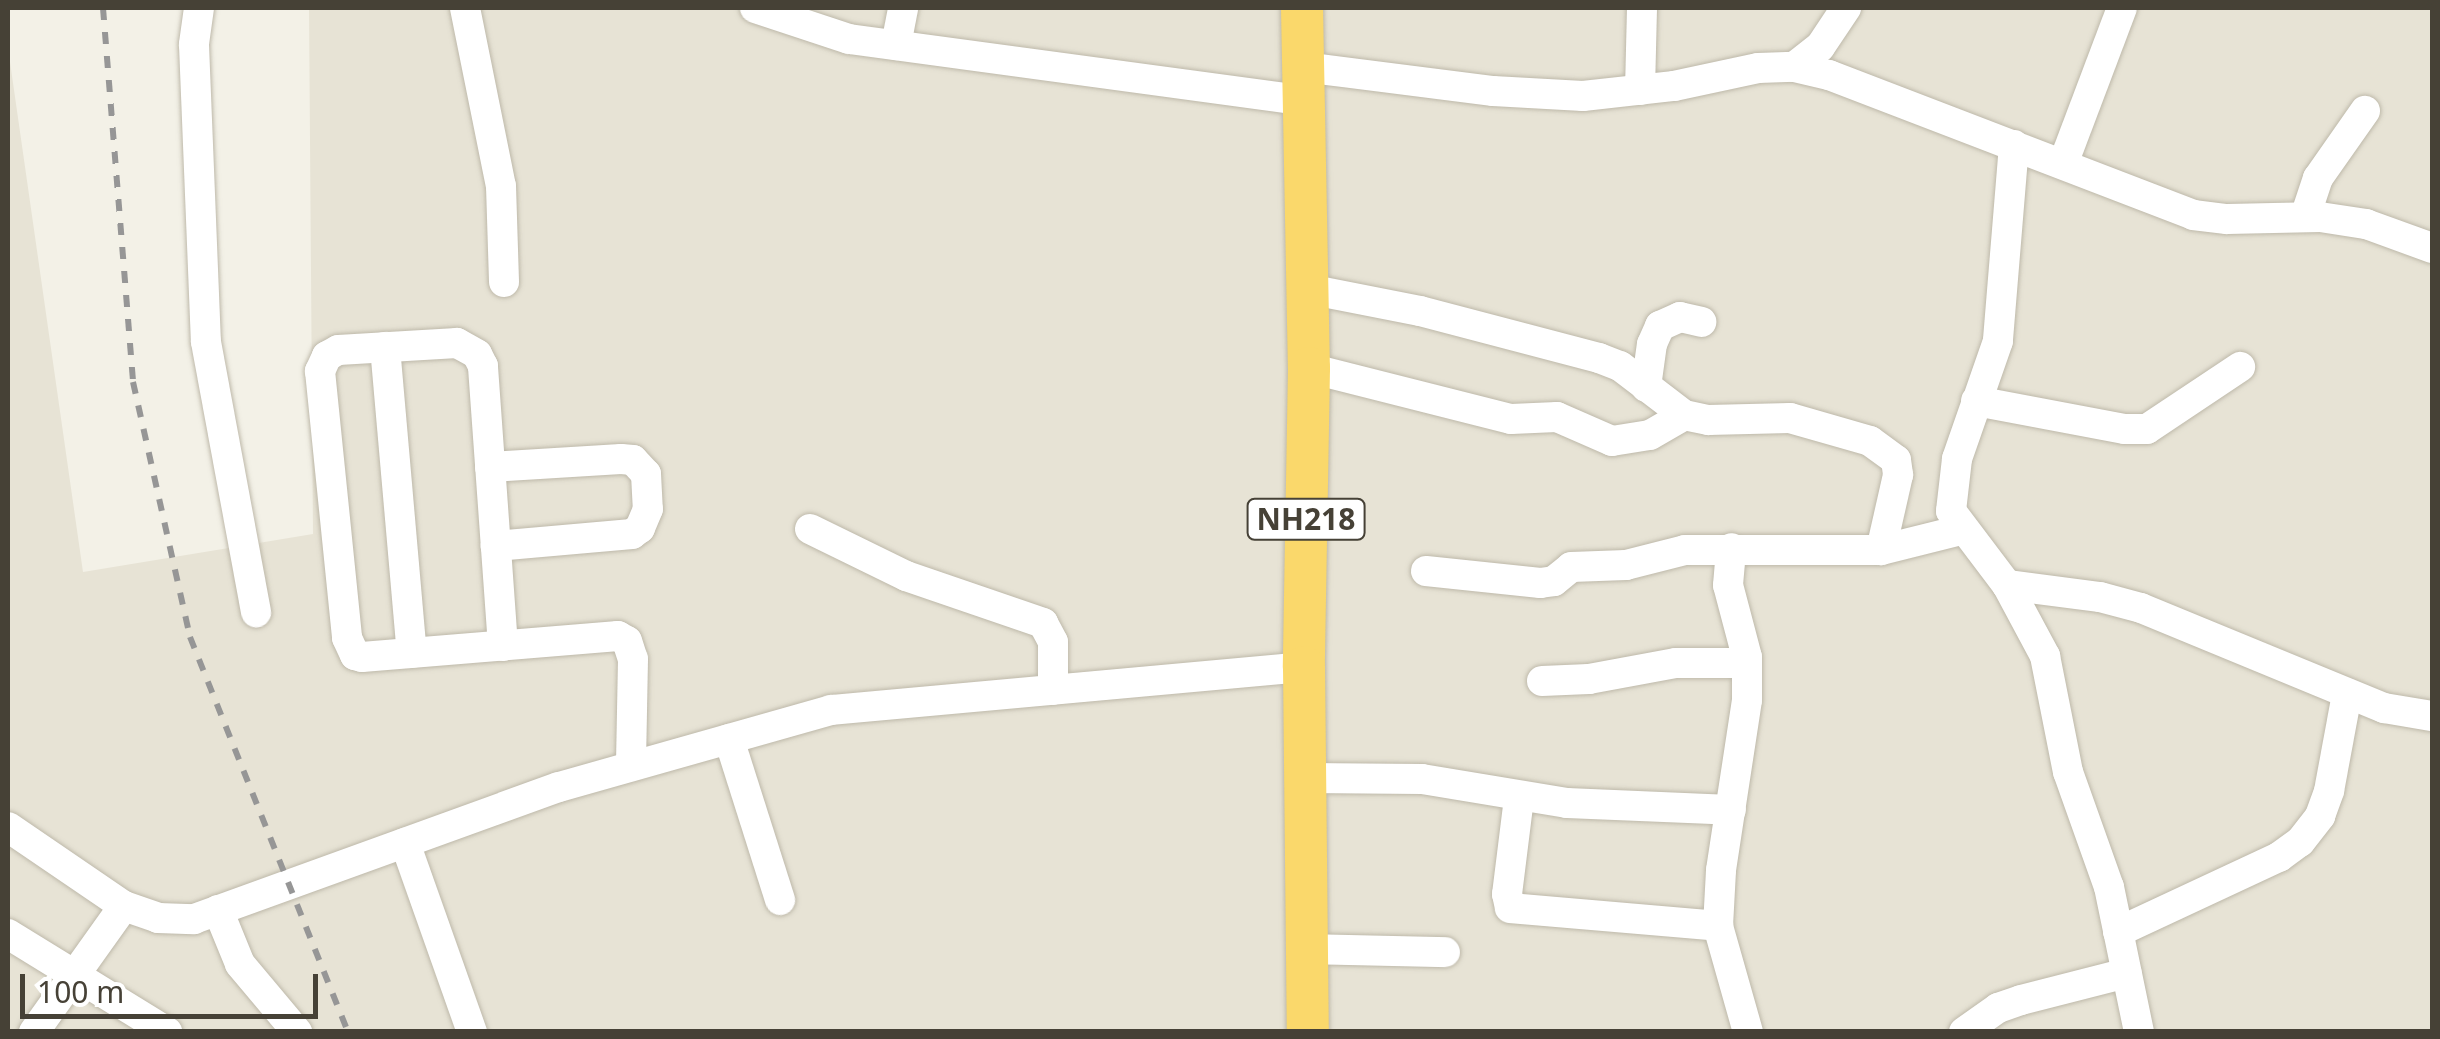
<!DOCTYPE html>
<html>
<head>
<meta charset="utf-8">
<style>
	body { margin:0 }
	#map { position:relative; width:2440px; height:1039px; overflow:hidden; background:#f3f1e7; font-family:"Noto Sans",sans-serif }
	div>[style] { position:absolute }
	[style*='--x'] { left:calc(var(--x)*1px); top:calc(var(--y)*1px); width:calc(var(--w)*1px); rotate:calc(var(--a)*1deg) }
	.residential>* { inset:0; background:#e7e3d5 }
	.roads { filter:drop-shadow(0 0 2px #beb9aa) drop-shadow(0 0 2px #beb9aa) }
	.minor>* { height:30px; margin:-15px; padding:0 15px; transform-origin:15px; border-radius:15px; background:#fff }
	.highway>* { height:42px; margin:-21px; padding:0 21px; transform-origin:21px; border-radius:21px; background:#fad86b }
	.rail>* { height:6px; margin-top:-3px; transform-origin:0; background:repeating-linear-gradient(90deg,#969696 0 12px,transparent 0 24px) }
	span { translate:-50% -50%; white-space:nowrap; text-align:center; line-height:1.15; -webkit-text-stroke:10px #fff; paint-order:stroke }
	.shield-label span { padding:2px 8px; background:#fff; border:2px solid; border-radius:8px; -webkit-text-stroke-width:0 }
	.shield-label { font-size:30px; color:#464136; font-weight:700 }
	.frame { position:absolute; inset:0; border:10px solid #464136; pointer-events:none }
	.scale { position:absolute; left:20px; top:974px; width:298px; height:45px; box-sizing:border-box; border:5px solid #464136; border-top:0; padding-left:12px; font-size:30px; line-height:35px; white-space:nowrap; color:#464136; -webkit-text-stroke:8px #fff; paint-order:stroke }
</style>
</head>
<body>
<div id="map">
	<div class="residential">
		<div style="clip-path:polygon(309px 8px,2432px 8px,2432px 1031px,8px 1031px,8px 48px,83px 572px,313px 534px)"></div>
	</div>
	<div class="roads">
		<div class="minor">
			<div style="--x:199;--y:8;--w:37;--a:98"></div>
			<div style="--x:194;--y:45;--w:297;--a:87.7"></div>
			<div style="--x:206;--y:342;--w:275;--a:79.5"></div>
			<div style="--x:465;--y:8;--w:182;--a:78.6"></div>
			<div style="--x:501;--y:186;--w:96;--a:88.2"></div>
			<div style="--x:755;--y:8;--w:99;--a:18.3"></div>
			<div style="--x:849;--y:39;--w:458;--a:7.7"></div>
			<div style="--x:896;--y:45;--w:38;--a:-79"></div>
			<div style="--x:1303;--y:67;--w:192;--a:7.2"></div>
			<div style="--x:1493;--y:91;--w:90;--a:3.2"></div>
			<div style="--x:1583;--y:96;--w:92;--a:-6.3"></div>
			<div style="--x:1674;--y:86;--w:86;--a:-12.1"></div>
			<div style="--x:1758;--y:68;--w:36;--a:-2"></div>
			<div style="--x:1794;--y:67;--w:36;--a:13"></div>
			<div style="--x:1829;--y:75;--w:390;--a:21"></div>
			<div style="--x:2193;--y:215;--w:34;--a:7"></div>
			<div style="--x:2227;--y:219;--w:93;--a:-1.2"></div>
			<div style="--x:2320;--y:217;--w:47;--a:8.7"></div>
			<div style="--x:2366;--y:224;--w:70;--a:20"></div>
			<div style="--x:1794;--y:67;--w:33;--a:-38"></div>
			<div style="--x:1820;--y:47;--w:47;--a:-56.3"></div>
			<div style="--x:1640;--y:90;--w:82;--a:-88.6"></div>
			<div style="--x:2014;--y:145;--w:197;--a:94.7"></div>
			<div style="--x:1998;--y:341;--w:125;--a:109.2"></div>
			<div style="--x:1957;--y:459;--w:52;--a:96.6"></div>
			<div style="--x:1951;--y:511;--w:93;--a:52.9"></div>
			<div style="--x:2007;--y:585;--w:81;--a:61.8"></div>
			<div style="--x:2045;--y:656;--w:118;--a:78.8"></div>
			<div style="--x:2068;--y:772;--w:122;--a:70.4"></div>
			<div style="--x:2109;--y:887;--w:148;--a:78.3"></div>
			<div style="--x:2063;--y:164;--w:167;--a:-69.3"></div>
			<div style="--x:2305;--y:217;--w:41;--a:-71.6"></div>
			<div style="--x:2318;--y:178;--w:82;--a:-55"></div>
			<div style="--x:1308;--y:289;--w:114;--a:11.1"></div>
			<div style="--x:1420;--y:311;--w:185;--a:14.7"></div>
			<div style="--x:1599;--y:358;--w:22;--a:21"></div>
			<div style="--x:1620;--y:366;--w:81;--a:37.4"></div>
			<div style="--x:1684;--y:415;--w:25;--a:12"></div>
			<div style="--x:1708;--y:420;--w:82;--a:-1.4"></div>
			<div style="--x:1790;--y:418;--w:83;--a:16"></div>
			<div style="--x:1870;--y:441;--w:32;--a:36"></div>
			<div style="--x:1896;--y:460;--w:15;--a:82"></div>
			<div style="--x:1898;--y:475;--w:77;--a:102.8"></div>
			<div style="--x:385;--y:347;--w:307;--a:85"></div>
			<div style="--x:1309;--y:368;--w:208;--a:14.2"></div>
			<div style="--x:1511;--y:419;--w:46;--a:-2.5"></div>
			<div style="--x:1557;--y:417;--w:60;--a:23.6"></div>
			<div style="--x:1612;--y:441;--w:38;--a:-9"></div>
			<div style="--x:1650;--y:435;--w:39;--a:-30"></div>
			<div style="--x:1646;--y:387;--w:43;--a:-82.1"></div>
			<div style="--x:1652;--y:344;--w:20;--a:-66"></div>
			<div style="--x:1660;--y:326;--w:22;--a:-24"></div>
			<div style="--x:1680;--y:317;--w:22;--a:13"></div>
			<div style="--x:1976;--y:401;--w:151;--a:10.7"></div>
			<div style="--x:2124;--y:429;--w:23;--a:0"></div>
			<div style="--x:2147;--y:429;--w:112;--a:-33.7"></div>
			<div style="--x:490;--y:467;--w:131;--a:-3.5"></div>
			<div style="--x:621;--y:459;--w:12;--a:5"></div>
			<div style="--x:633;--y:460;--w:19;--a:47"></div>
			<div style="--x:646;--y:474;--w:35;--a:87"></div>
			<div style="--x:648;--y:509;--w:21;--a:113"></div>
			<div style="--x:640;--y:528;--w:10;--a:143"></div>
			<div style="--x:632;--y:534;--w:137;--a:175"></div>
			<div style="--x:810;--y:529;--w:107;--a:26.1"></div>
			<div style="--x:906;--y:576;--w:145;--a:18.9"></div>
			<div style="--x:1043;--y:623;--w:21;--a:62"></div>
			<div style="--x:1053;--y:642;--w:48;--a:90"></div>
			<div style="--x:1426;--y:571;--w:115;--a:6"></div>
			<div style="--x:1540;--y:583;--w:14;--a:-8"></div>
			<div style="--x:1554;--y:581;--w:22;--a:-39"></div>
			<div style="--x:1571;--y:567;--w:55;--a:-2.1"></div>
			<div style="--x:1626;--y:565;--w:61;--a:-14.3"></div>
			<div style="--x:1685;--y:550;--w:196;--a:0"></div>
			<div style="--x:1881;--y:550;--w:82;--a:-14"></div>
			<div style="--x:2007;--y:585;--w:94;--a:7.4"></div>
			<div style="--x:2100;--y:597;--w:42;--a:15"></div>
			<div style="--x:2141;--y:608;--w:263;--a:22.4"></div>
			<div style="--x:2384;--y:708;--w:49;--a:9.5"></div>
			<div style="--x:503;--y:646;--w:281;--a:-94.1"></div>
			<div style="--x:483;--y:366;--w:13;--a:-117"></div>
			<div style="--x:477;--y:354;--w:23;--a:-151"></div>
			<div style="--x:457;--y:343;--w:119;--a:176.6"></div>
			<div style="--x:338;--y:350;--w:13;--a:151"></div>
			<div style="--x:327;--y:356;--w:17;--a:115"></div>
			<div style="--x:320;--y:371;--w:268;--a:84.2"></div>
			<div style="--x:347;--y:638;--w:19;--a:65"></div>
			<div style="--x:355;--y:655;--w:7;--a:16"></div>
			<div style="--x:362;--y:657;--w:257;--a:-4.7"></div>
			<div style="--x:618;--y:636;--w:10;--a:29"></div>
			<div style="--x:627;--y:641;--w:19;--a:72"></div>
			<div style="--x:633;--y:659;--w:107;--a:91.1"></div>
			<div style="--x:1542;--y:681;--w:47;--a:-2.4"></div>
			<div style="--x:1589;--y:679;--w:88;--a:-10.4"></div>
			<div style="--x:1676;--y:663;--w:71;--a:0"></div>
			<div style="--x:729;--y:739;--w:169;--a:72.4"></div>
			<div style="--x:1306;--y:778;--w:116;--a:0.5"></div>
			<div style="--x:1422;--y:779;--w:147;--a:9.4"></div>
			<div style="--x:1567;--y:803;--w:164;--a:2.4"></div>
			<div style="--x:1519;--y:798;--w:97;--a:97.1"></div>
			<div style="--x:1507;--y:894;--w:14;--a:78"></div>
			<div style="--x:1510;--y:908;--w:209;--a:4.9"></div>
			<div style="--x:1718;--y:926;--w:110;--a:74.2"></div>
			<div style="--x:8;--y:827;--w:140;--a:34.3"></div>
			<div style="--x:124;--y:906;--w:36;--a:19"></div>
			<div style="--x:158;--y:918;--w:36;--a:2"></div>
			<div style="--x:194;--y:919;--w:388;--a:-19.9"></div>
			<div style="--x:559;--y:787;--w:283;--a:-15.8"></div>
			<div style="--x:831;--y:710;--w:475;--a:-5.2"></div>
			<div style="--x:405;--y:843;--w:201;--a:70.5"></div>
			<div style="--x:218;--y:910;--w:58;--a:67.8"></div>
			<div style="--x:240;--y:964;--w:89;--a:50"></div>
			<div style="--x:1718;--y:926;--w:56;--a:-86.9"></div>
			<div style="--x:1721;--y:870;--w:172;--a:-81.3"></div>
			<div style="--x:1747;--y:700;--w:43;--a:-90"></div>
			<div style="--x:1747;--y:657;--w:74;--a:-104.8"></div>
			<div style="--x:1728;--y:585;--w:37;--a:-85"></div>
			<div style="--x:2118;--y:932;--w:178;--a:-25"></div>
			<div style="--x:2279;--y:857;--w:26;--a:-36"></div>
			<div style="--x:2300;--y:842;--w:33;--a:-52"></div>
			<div style="--x:2320;--y:816;--w:27;--a:-70"></div>
			<div style="--x:2329;--y:791;--w:99;--a:-79.5"></div>
			<div style="--x:8;--y:934;--w:187;--a:31.6"></div>
			<div style="--x:1308;--y:949;--w:137;--a:1.3"></div>
			<div style="--x:34;--y:1032;--w:155;--a:-54.5"></div>
			<div style="--x:1964;--y:1032;--w:42;--a:-35.2"></div>
			<div style="--x:1998;--y:1008;--w:24;--a:-19"></div>
			<div style="--x:2021;--y:1000;--w:109;--a:-14.3"></div>
		</div>
		<div class="highway">
			<div style="--x:1302;--y:8;--w:360;--a:88.9"></div>
			<div style="--x:1309;--y:368;--w:299;--a:91"></div>
			<div style="--x:1304;--y:667;--w:365;--a:89.4"></div>
		</div>
	</div>
	<div class="rail">
		<div style="--x:103;--y:8;--w:375;--a:85.4"></div>
		<div style="--x:133;--y:382;--w:261;--a:77.4"></div>
		<div style="--x:190;--y:637;--w:425;--a:68.2"></div>
	</div>
	<div class="shield-label">
		<span style="left:1306px;top:519px">NH218</span>
	</div>
	<div class="frame"></div>
	<div class="scale">100 m</div>
</div>
</body>
</html>
